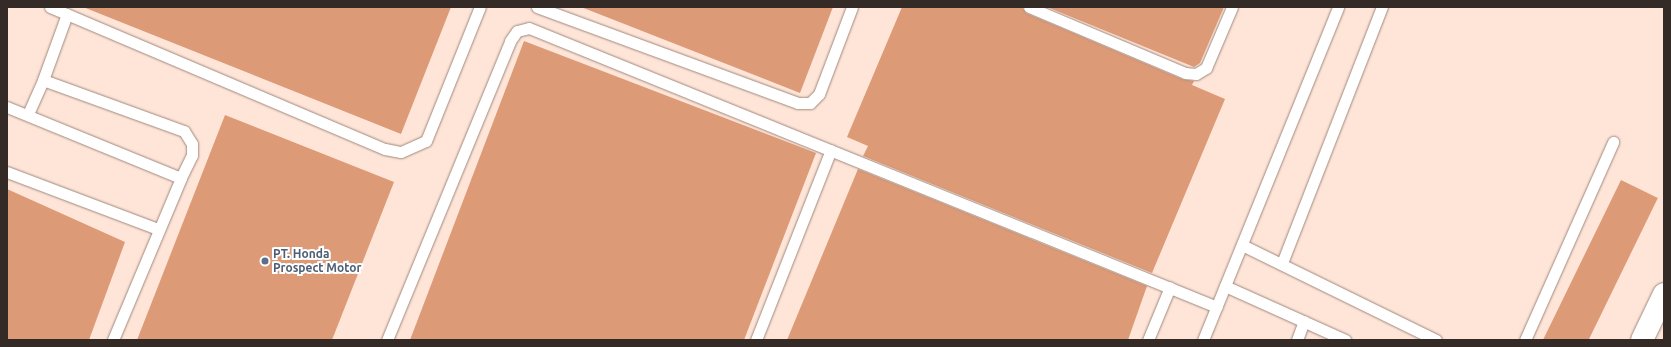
<!DOCTYPE html>
<html>
<head>
<meta charset="utf-8">
<style>
	body { margin:0 }
	#map { position:relative; width:1671px; height:347px; overflow:hidden; background:#ffe5d8; font-family:Ubuntu,sans-serif }
	div>[style] { position:absolute }
	[style*='--x'] { left:calc(var(--x)*1px); top:calc(var(--y)*1px); width:calc(var(--w)*1px); rotate:calc(var(--a)*1deg) }
	.building>* { inset:0; background:#dc9a77; transform-origin:0 0 }
	.roads { filter:drop-shadow(0 0 1px #9f887c) drop-shadow(0 0 1px #9f887c) }
	.lane>* { height:11px; margin:-5.5px; padding:0 5.5px; transform-origin:5.5px; border-radius:5.5px; background:#fff }
	.secondary>* { height:22px; margin:-11px; padding:0 11px; transform-origin:11px; border-radius:11px; background:#fff }
	.dots>* { width:11px; height:11px; translate:-50% -50%; box-sizing:border-box; border:2px solid #fff; border-radius:50% }
	span { translate:-50% -50%; white-space:nowrap; text-align:center; line-height:1.15; -webkit-text-stroke:4px #fff; paint-order:stroke }
	.service-label { font-size:12px; color:#4e5e75; font-weight:700 }
	.left { translate:0 -50%; text-align:left }
	.frame { position:absolute; inset:0; border:8px solid #342a26; pointer-events:none }
</style>
</head>
<body>
<div id="map">
	<div class="building">
		<div style="clip-path:polygon(83px 7px,451px 7px,401px 134px)"></div>
		<div style="clip-path:polygon(581px 7px,833px 7px,800px 93px)"></div>
		<div style="clip-path:polygon(902px 7px,1022px 7px,1026px 13px,1182px 79px,1194px 81px,1192px 85px,1225px 99px,1152px 273px,863px 156px,868px 146px,847px 137px)"></div>
		<div style="clip-path:polygon(1047px 7px,1224px 7px,1200px 63px,1194px 67px)"></div>
		<div style="clip-path:polygon(524px 41px,816px 153px,744px 340px,410px 340px)"></div>
		<div style="clip-path:polygon(225px 115px,394px 182px,332px 340px,137px 340px)"></div>
		<div style="clip-path:polygon(858px 169px,1147px 286px,1128px 340px,787px 340px)"></div>
		<div style="left:1621px;top:180px;width:41px;height:178px;rotate:26deg"></div>
		<div style="clip-path:polygon(7px 189px,125px 242px,89px 340px,7px 340px)"></div>
	</div>
	<div class="roads">
		<div class="lane">
			<div style="--x:50;--y:7;--w:364;--a:23"></div>
			<div style="--x:385;--y:149;--w:16;--a:11"></div>
			<div style="--x:401;--y:152;--w:27;--a:-24"></div>
			<div style="--x:426;--y:141;--w:144;--a:-68.1"></div>
			<div style="--x:537;--y:7;--w:278;--a:20.2"></div>
			<div style="--x:798;--y:103;--w:12;--a:0"></div>
			<div style="--x:810;--y:103;--w:13;--a:-45"></div>
			<div style="--x:819;--y:94;--w:93;--a:-69.2"></div>
			<div style="--x:1029;--y:7;--w:169;--a:22.9"></div>
			<div style="--x:1185;--y:73;--w:11;--a:5"></div>
			<div style="--x:1196;--y:74;--w:12;--a:-31"></div>
			<div style="--x:1206;--y:68;--w:66;--a:-66.9"></div>
			<div style="--x:43;--y:80;--w:70;--a:-70"></div>
			<div style="--x:7;--y:107;--w:188;--a:22.2"></div>
			<div style="--x:181;--y:178;--w:176;--a:112.8"></div>
			<div style="--x:28;--y:114;--w:37;--a:-66"></div>
			<div style="--x:43;--y:80;--w:150;--a:19.9"></div>
			<div style="--x:184;--y:131;--w:15;--a:58"></div>
			<div style="--x:192;--y:144;--w:11;--a:90"></div>
			<div style="--x:192;--y:155;--w:25;--a:116"></div>
			<div style="--x:7;--y:172;--w:161;--a:20.7"></div>
			<div style="--x:1242;--y:245;--w:216;--a:26.1"></div>
			<div style="--x:1282;--y:263;--w:275;--a:-68.7"></div>
			<div style="--x:1225;--y:286;--w:132;--a:24.2"></div>
			<div style="--x:387;--y:340;--w:323;--a:-67.6"></div>
			<div style="--x:510;--y:41;--w:12;--a:-55"></div>
			<div style="--x:517;--y:31;--w:12;--a:-14"></div>
			<div style="--x:529;--y:28;--w:742;--a:22.07"></div>
			<div style="--x:756;--y:340;--w:204;--a:-68.5"></div>
			<div style="--x:1148;--y:340;--w:57;--a:-67.5"></div>
			<div style="--x:1203;--y:340;--w:359;--a:-67.9"></div>
			<div style="--x:1297;--y:340;--w:20;--a:-70"></div>
			<div style="--x:1525;--y:340;--w:217;--a:-66"></div>
		</div>
		<div class="secondary">
			<div style="--x:1642;--y:340;--w:51;--a:-64.4"></div>
		</div>
	</div>
	<div class="dots">
		<div style="left:265px;top:261px;background:#5c6f8a"></div>
	</div>
	<div class="service-label">
		<span class="left" style="left:273px;top:261px">PT. Honda<br>Prospect Motor</span>
	</div>
	<div class="frame"></div>
</div>
</body>
</html>
